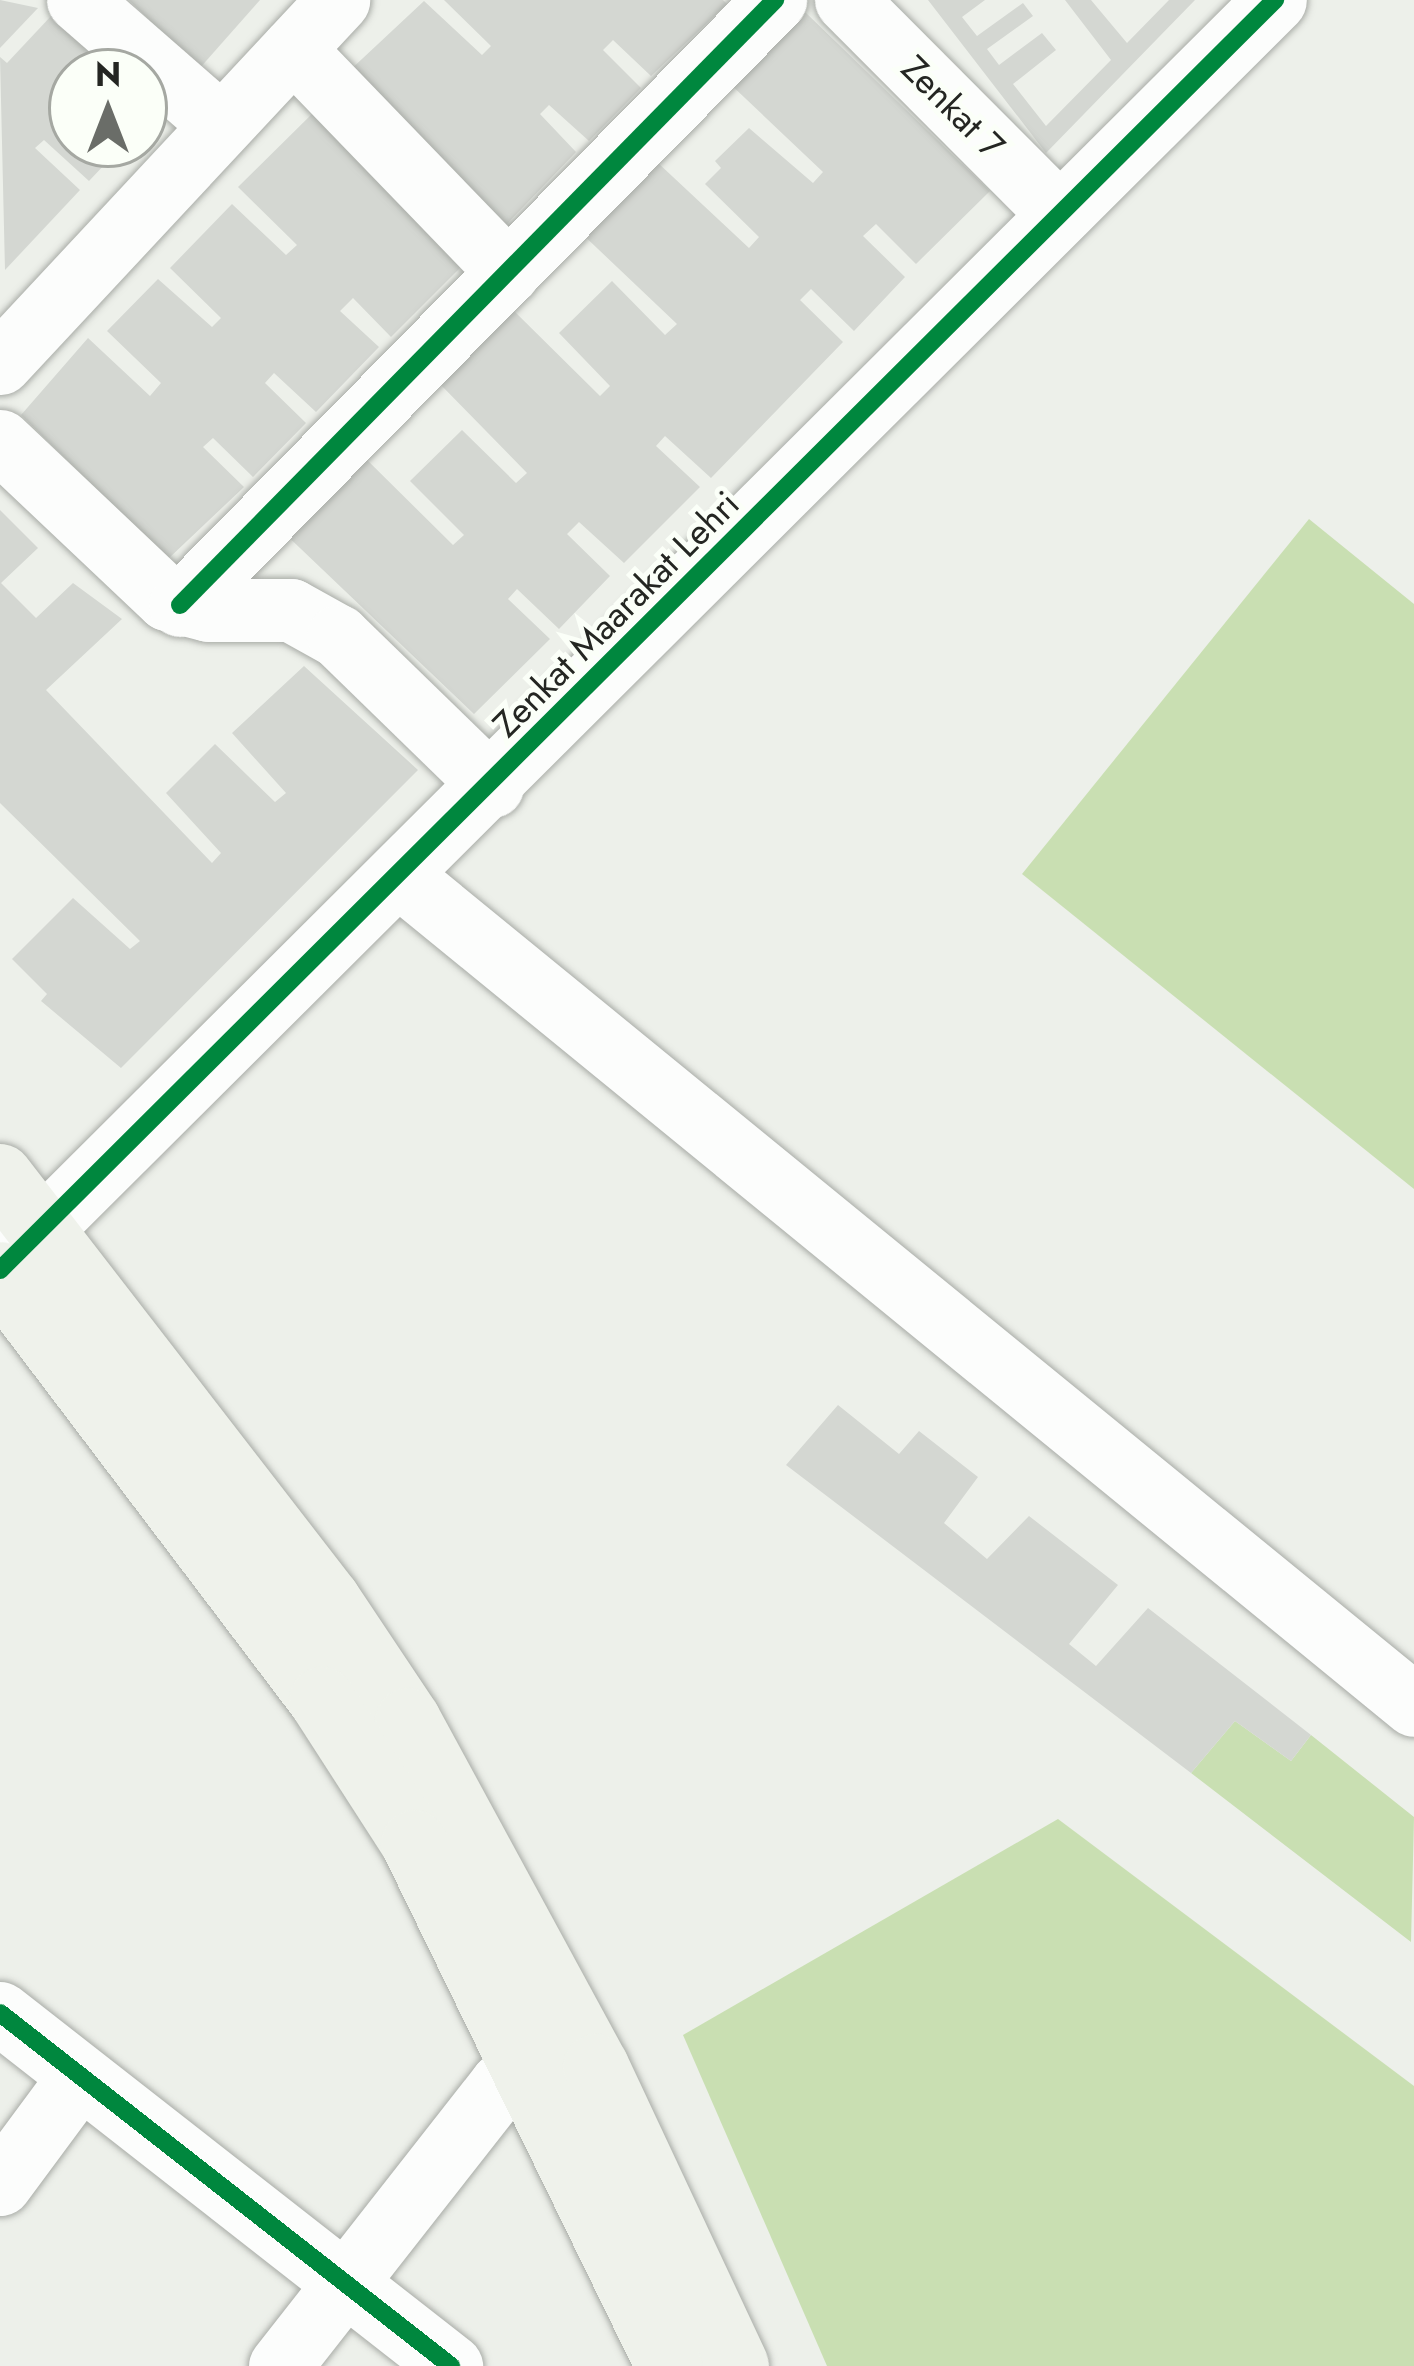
<!DOCTYPE html>
<html>
<head>
<meta charset="utf-8">
<style>
	body { margin:0 }
	#map { position:relative; width:1414px; height:2366px; overflow:hidden; background:#edf0ea; font-family:Jost,sans-serif }
	div>[style] { position:absolute }
	[style*='--x'] { left:calc(var(--x)*1px); top:calc(var(--y)*1px); width:calc(var(--w)*1px); rotate:calc(var(--a)*1deg) }
	.green>* { inset:0; background:#c9dfb2 }
	.building>* { inset:0; background:#d4d7d2 }
	.roads { filter:drop-shadow(0 0 3px #a9aca7) drop-shadow(0 0 3px #a9aca7) }
	.minor>* { height:63px; margin:-31.5px; padding:0 31.5px; transform-origin:31.5px; border-radius:31.5px; background:#fcfdfc }
	.major>* { height:66px; margin:-33px; padding:0 33px; transform-origin:33px; border-radius:33px; background:#eff2eb }
	.cycleway>* { height:18px; margin:-9px; padding:0 9px; transform-origin:9px; border-radius:9px; background:#00873e }
	span { translate:-50% -50%; white-space:nowrap; text-align:center; line-height:1.15; -webkit-text-stroke:10px #fbfff8; paint-order:stroke }
	.street-label { font-size:36px; color:#242622 }
	.north { position:absolute; left:48px; top:48px; width:120px; height:120px; box-sizing:border-box; background:#fbfff8; border:3px solid #a5a8a2; border-radius:50%; rotate:0deg; font-size:33px; font-weight:700; line-height:48px; text-align:center; color:#242622 }
	.north::after { content:''; display:block; margin:auto; width:42px; height:54px; background:#6a6d68; clip-path:polygon(50% 0,100% 100%,50% 72%,0 100%) }
</style>
</head>
<body>
<div id="map">
	<div class="green">
		<div style="clip-path:polygon(1309px 519px,1414px 604px,1414px 1189px,1022px 874px)"></div>
		<div style="clip-path:polygon(1235px 1721px,1291px 1761px,1311px 1735px,1414px 1817px,1411px 1942px,1191px 1773px)"></div>
		<div style="clip-path:polygon(1058px 1819px,1414px 2086px,1414px 2366px,827px 2366px,683px 2035px)"></div>
	</div>
	<div class="building">
		<div style="clip-path:polygon(0 0,38px 8px,0 48px)"></div>
		<div style="clip-path:polygon(129px 0,260px 0,199px 69px)"></div>
		<div style="clip-path:polygon(444px 0,723px 0,727px 4px,651px 76px,613px 40px,603px 50px,641px 88px,589px 141px,549px 105px,540px 114px,576px 152px,505px 226px,347px 73px,424px 1px,482px 55px,491px 46px)"></div>
		<div style="clip-path:polygon(928px 0,985px 0,962px 17px,977px 36px,1023px 3px,1033px 16px,987px 49px,999px 65px,1042px 33px,1056px 50px,1013px 84px,1046px 126px,1111px 60px,1065px 0,1091px 0,1127px 43px,1169px 0,1195px 0,1046px 153px)"></div>
		<div style="clip-path:polygon(805px 12px,990px 191px,916px 264px,876px 224px,863px 236px,905px 277px,854px 331px,811px 289px,800px 300px,843px 342px,711px 478px,665px 436px,656px 446px,700px 487px,624px 563px,579px 522px,567px 534px,610px 576px,559px 629px,517px 589px,508px 599px,550px 639px,474px 714px,279px 528px,360px 453px,453px 545px,464px 535px,410px 481px,462px 430px,516px 483px,527px 473px,438px 382px,512px 309px,600px 396px,610px 386px,559px 333px,612px 281px,665px 335px,677px 324px,578px 230px,657px 162px,749px 248px,759px 237px,705px 184px,721px 168px,715px 161px,749px 128px,813px 183px,823px 172px,727px 81px)"></div>
		<div style="clip-path:polygon(52px 15px,111px 72px,72px 72px,72px 144px,124px 144px,89px 181px,44px 140px,35px 148px,80px 190px,5px 270px,0 57px,7px 63px)"></div>
		<div style="clip-path:polygon(316px 110px,462px 266px,391px 337px,353px 298px,340px 311px,379px 347px,316px 412px,274px 373px,265px 383px,306px 423px,253px 477px,213px 438px,203px 447px,244px 487px,168px 559px,21px 415px,88px 338px,150px 396px,161px 383px,107px 331px,158px 279px,212px 327px,221px 318px,170px 268px,232px 204px,286px 255px,297px 245px,238px 187px)"></div>
		<div style="clip-path:polygon(0 510px,38px 548px,1px 583px,36px 618px,73px 583px,122px 619px,46px 690px,212px 863px,221px 853px,166px 793px,215px 744px,275px 802px,286px 793px,232px 733px,304px 666px,418px 770px,121px 1068px,41px 1001px,47px 994px,12px 959px,73px 898px,130px 949px,140px 941px,0 803px)"></div>
		<div style="clip-path:polygon(838px 1405px,899px 1454px,919px 1431px,978px 1477px,944px 1523px,987px 1559px,1029px 1516px,1118px 1585px,1069px 1644px,1096px 1666px,1148px 1608px,1311px 1735px,1291px 1761px,1235px 1721px,1191px 1773px,786px 1465px)"></div>
	</div>
	<div class="roads">
		<div class="minor">
			<div style="--x:78;--y:0;--w:187;--a:41.1"></div>
			<div style="--x:846;--y:0;--w:302;--a:45.1"></div>
			<div style="--x:293;--y:49;--w:310;--a:46"></div>
			<div style="--x:0;--y:363;--w:496;--a:-47"></div>
			<div style="--x:0;--y:441;--w:230;--a:43.4"></div>
			<div style="--x:167;--y:599;--w:42;--a:15"></div>
			<div style="--x:208;--y:610;--w:83;--a:0"></div>
			<div style="--x:291;--y:610;--w:54;--a:29"></div>
			<div style="--x:338;--y:636;--w:215;--a:44.2"></div>
			<div style="--x:180;--y:605;--w:849;--a:-45.48"></div>
			<div style="--x:401;--y:877;--w:1308;--a:39.26"></div>
			<div style="--x:1;--y:1269;--w:1798;--a:-44.89"></div>
			<div style="--x:0;--y:2013;--w:573;--a:38.05"></div>
			<div style="--x:0;--y:2184;--w:134;--a:-53.5"></div>
			<div style="--x:280;--y:2366;--w:358;--a:-51.9"></div>
			<div style="--x:501;--y:2084;--w:31;--a:-27"></div>
		</div>
		<div class="major">
			<div style="--x:0;--y:1177;--w:536;--a:52.28"></div>
			<div style="--x:328;--y:1601;--w:144;--a:56.3"></div>
			<div style="--x:408;--y:1721;--w:394;--a:61.5"></div>
			<div style="--x:596;--y:2067;--w:330;--a:64.9"></div>
			<div style="--x:0;--y:1275;--w:533;--a:52.85"></div>
			<div style="--x:322;--y:1700;--w:170;--a:57.2"></div>
			<div style="--x:414;--y:1843;--w:582;--a:64.01"></div>
		</div>
	</div>
	<div class="cycleway">
		<div style="--x:180;--y:605;--w:849;--a:-45.48"></div>
		<div style="--x:0;--y:1270;--w:1800;--a:-44.89"></div>
		<div style="--x:0;--y:2013;--w:573;--a:38.05"></div>
	</div>
	<div class="street-label">
		<span style="left:953px;top:107px;rotate:45deg">Zenkat 7</span>
		<span style="left:616px;top:614px;rotate:-45deg">Zenkat Maarakat Lehri</span>
	</div>
	<div class="north">N</div>
</div>
</body>
</html>
